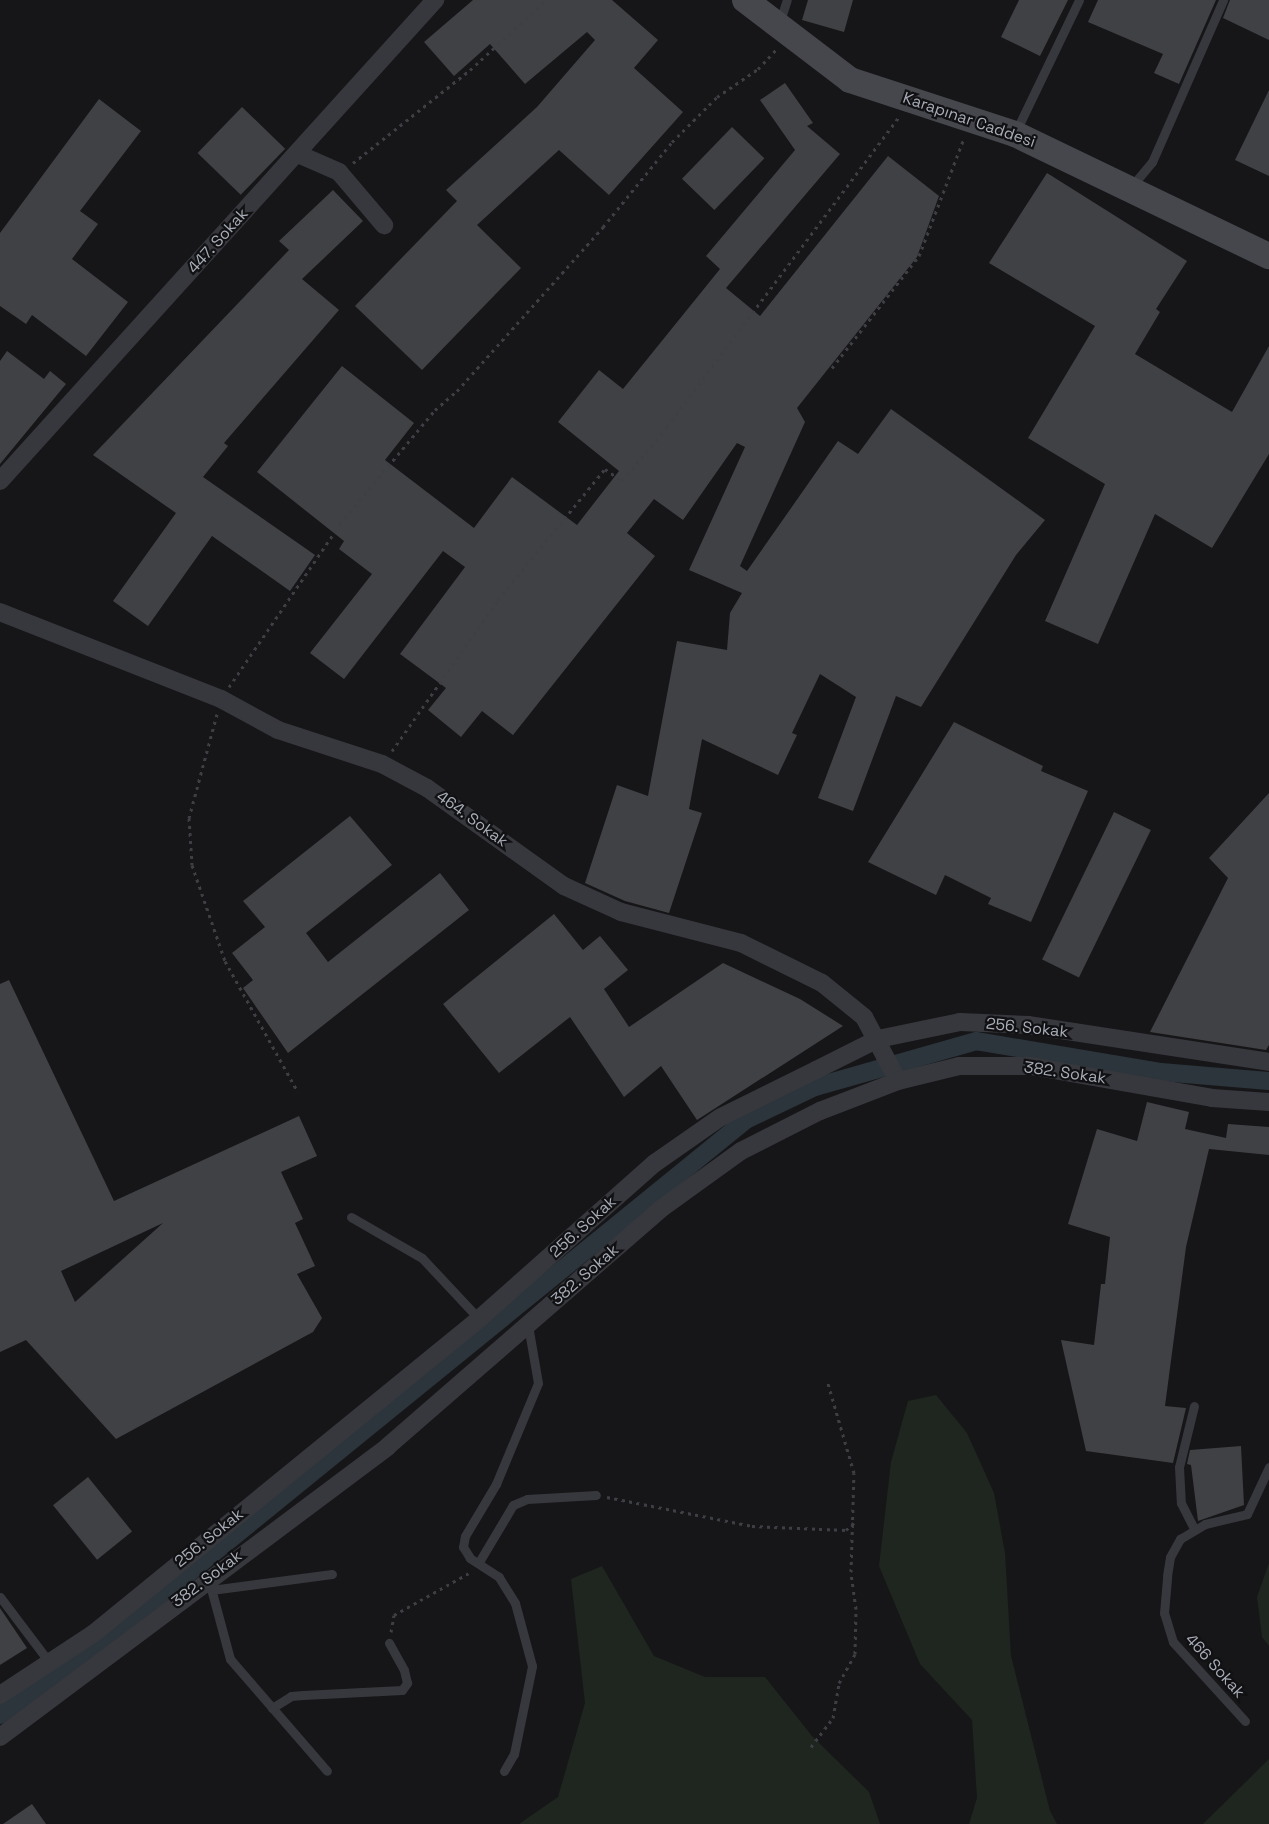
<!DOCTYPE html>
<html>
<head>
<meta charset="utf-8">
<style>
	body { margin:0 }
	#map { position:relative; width:1269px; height:1824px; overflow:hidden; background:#161618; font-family:"Space Grotesk",sans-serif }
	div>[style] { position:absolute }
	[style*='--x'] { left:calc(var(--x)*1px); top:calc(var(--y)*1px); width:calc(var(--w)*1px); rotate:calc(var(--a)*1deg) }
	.green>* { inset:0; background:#1e261f }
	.canal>* { height:18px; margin:-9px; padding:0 9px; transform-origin:9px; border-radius:9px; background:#2c353c }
	.building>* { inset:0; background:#404145; transform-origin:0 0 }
	.path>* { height:3px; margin-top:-1.5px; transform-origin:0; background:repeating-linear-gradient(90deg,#3d3f44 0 3px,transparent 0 7.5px) }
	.lane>* { height:9px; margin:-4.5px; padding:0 4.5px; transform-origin:4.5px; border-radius:4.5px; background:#37383d }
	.street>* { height:18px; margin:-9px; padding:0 9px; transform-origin:9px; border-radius:9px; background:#37383d }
	.secondary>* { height:26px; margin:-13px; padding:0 13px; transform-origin:13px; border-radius:13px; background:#45474d }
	span { translate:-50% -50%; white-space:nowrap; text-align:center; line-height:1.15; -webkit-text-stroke:4.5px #111113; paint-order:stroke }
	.street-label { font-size:16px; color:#a8adb8 }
</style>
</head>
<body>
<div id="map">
	<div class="green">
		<div style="clip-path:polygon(936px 1395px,967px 1433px,994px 1493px,1005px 1553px,1011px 1656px,1050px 1811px,1057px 1824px,969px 1824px,977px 1798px,972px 1720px,920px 1664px,879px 1566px,891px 1462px,908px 1401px)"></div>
		<div style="clip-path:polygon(1269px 1563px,1269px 1646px,1262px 1637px,1257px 1597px)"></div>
		<div style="clip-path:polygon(602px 1566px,654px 1656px,705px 1677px,765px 1677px,812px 1736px,869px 1792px,880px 1824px,519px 1824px,558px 1797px,585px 1703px,571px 1579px)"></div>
		<div style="clip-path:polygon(1269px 1758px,1269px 1824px,1203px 1824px,1269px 1759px)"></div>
	</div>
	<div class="canal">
		<div style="--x:0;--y:1715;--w:217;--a:-36.8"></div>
		<div style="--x:174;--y:1585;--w:737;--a:-39.11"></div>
		<div style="--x:746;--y:1120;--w:76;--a:-25.6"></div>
		<div style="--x:815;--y:1087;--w:167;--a:-15.9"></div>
		<div style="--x:976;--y:1041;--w:188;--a:9.5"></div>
		<div style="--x:1161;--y:1072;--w:108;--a:4.8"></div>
	</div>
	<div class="building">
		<div style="clip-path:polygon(473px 0,612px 0,658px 40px,634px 68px,683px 112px,609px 195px,559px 150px,477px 225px,521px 268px,422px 370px,355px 306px,457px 201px,446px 190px,537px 107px,595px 40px,587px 32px,525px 84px,490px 44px,454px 76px,424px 42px)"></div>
		<div style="clip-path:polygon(808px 0,853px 0,844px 32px,802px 20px)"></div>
		<div style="clip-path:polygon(1019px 0,1068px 0,1040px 56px,1001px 37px)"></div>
		<div style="clip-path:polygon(1098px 0,1216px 0,1179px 84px,1154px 73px,1163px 54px,1088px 22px)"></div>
		<div style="clip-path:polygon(1230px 0,1269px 0,1269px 40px,1223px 18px)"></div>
		<div style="clip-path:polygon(785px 83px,813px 123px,807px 126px,840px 154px,726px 288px,760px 316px,888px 156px,939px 196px,917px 257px,797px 408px,805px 422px,740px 566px,747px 571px,838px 441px,858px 454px,891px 409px,1045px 520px,1016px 555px,921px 707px,896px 696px,853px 811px,818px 798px,856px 697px,820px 674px,792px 733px,797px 735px,778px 775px,702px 739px,689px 809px,702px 813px,669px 913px,625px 901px,585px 883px,617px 785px,648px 796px,677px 641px,727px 650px,730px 613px,742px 593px,689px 570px,745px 447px,737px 443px,683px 520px,654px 499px,627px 533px,655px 556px,513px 735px,482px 711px,461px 737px,428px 710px,446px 688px,400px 654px,465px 567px,443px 551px,344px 679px,310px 653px,372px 574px,339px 549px,344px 541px,257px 472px,342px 366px,414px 423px,385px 460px,474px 528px,512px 477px,577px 525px,619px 471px,558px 422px,599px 370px,623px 389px,720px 269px,706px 256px,795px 150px,760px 100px)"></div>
		<div style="clip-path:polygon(1269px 90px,1269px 176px,1235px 160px)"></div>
		<div style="clip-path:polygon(99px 99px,141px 131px,80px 211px,98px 224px,72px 259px,128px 302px,86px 356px,32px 315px,26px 324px,0 306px,0 233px)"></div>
		<div style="left:242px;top:107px;width:60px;height:64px;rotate:44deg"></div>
		<div style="left:732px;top:127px;width:45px;height:72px;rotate:44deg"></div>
		<div style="clip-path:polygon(1047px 173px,1187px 261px,1156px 309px,1160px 312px,1135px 354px,1232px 412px,1269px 346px,1269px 454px,1212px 548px,1155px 514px,1098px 644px,1045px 621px,1105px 484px,1028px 438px,1095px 326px,989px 263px)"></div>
		<div style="clip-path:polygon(333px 190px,363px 221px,302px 279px,339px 310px,224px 443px,228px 446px,203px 477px,315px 555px,290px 591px,212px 536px,148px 626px,113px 601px,176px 513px,93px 455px,289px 250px,279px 241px)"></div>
		<div style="clip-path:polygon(7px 351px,44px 379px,50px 371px,66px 384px,0 464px,0 361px)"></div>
		<div style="clip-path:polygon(954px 722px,1043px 766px,1041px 771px,1088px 791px,1031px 922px,988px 904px,991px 898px,945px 875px,936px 895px,868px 862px)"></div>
		<div style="clip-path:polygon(1269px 793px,1269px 1045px,1266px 1050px,1150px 1032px,1228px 878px,1209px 858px)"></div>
		<div style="left:1114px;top:812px;width:41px;height:164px;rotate:26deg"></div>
		<div style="clip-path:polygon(350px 816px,392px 865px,306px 933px,328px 962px,440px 873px,469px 910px,288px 1053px,243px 988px,253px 980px,232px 953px,265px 927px,243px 901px)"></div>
		<div style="clip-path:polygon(554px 914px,583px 950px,600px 936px,628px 970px,604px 989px,629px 1027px,723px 963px,800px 999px,843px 1026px,697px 1120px,661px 1066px,624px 1097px,570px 1017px,499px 1073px,443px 1004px)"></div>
		<div style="clip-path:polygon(evenodd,9px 980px,114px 1201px,299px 1116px,317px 1156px,281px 1172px,303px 1219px,295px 1223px,315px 1266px,297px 1274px,322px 1318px,313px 1332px,116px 1439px,26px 1340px,0 1352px,0 984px,9px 980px,163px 1223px,75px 1302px,61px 1271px,163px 1223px)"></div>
		<div style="clip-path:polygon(1147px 1102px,1189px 1112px,1185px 1129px,1226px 1138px,1228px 1124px,1269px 1127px,1269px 1155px,1209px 1149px,1186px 1247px,1165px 1406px,1186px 1408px,1173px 1463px,1086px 1451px,1061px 1340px,1094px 1345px,1101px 1284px,1105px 1284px,1110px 1237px,1068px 1224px,1097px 1129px,1137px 1141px)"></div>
		<div style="clip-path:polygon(1241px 1446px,1244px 1505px,1198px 1521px,1191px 1465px,1187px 1464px,1190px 1450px)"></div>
		<div style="left:88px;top:1477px;width:70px;height:45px;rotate:51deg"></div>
		<div style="clip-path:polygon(0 1608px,27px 1648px,0 1665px)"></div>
		<div style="clip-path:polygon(32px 1804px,46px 1824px,3px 1824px)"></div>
	</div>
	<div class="path">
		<div style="--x:353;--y:163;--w:149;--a:-38.5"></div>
		<div style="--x:470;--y:70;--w:103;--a:-42.6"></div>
		<div style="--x:832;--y:368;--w:142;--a:-52.2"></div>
		<div style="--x:919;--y:256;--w:126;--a:-69.1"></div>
		<div style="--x:229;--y:687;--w:197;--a:-55.7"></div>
		<div style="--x:340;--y:524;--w:148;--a:-50.2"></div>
		<div style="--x:435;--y:410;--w:29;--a:-41"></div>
		<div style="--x:457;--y:391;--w:220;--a:-48.3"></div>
		<div style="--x:603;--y:227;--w:109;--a:-50.9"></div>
		<div style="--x:672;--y:142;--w:64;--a:-45"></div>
		<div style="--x:717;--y:97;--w:50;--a:-34.3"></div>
		<div style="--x:758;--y:69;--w:26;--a:-47"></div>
		<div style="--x:217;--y:714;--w:108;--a:105.1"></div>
		<div style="--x:189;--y:818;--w:47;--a:86.3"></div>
		<div style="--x:192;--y:865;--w:102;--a:71"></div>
		<div style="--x:225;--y:961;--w:150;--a:60.9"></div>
		<div style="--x:392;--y:751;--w:184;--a:-54.9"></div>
		<div style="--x:498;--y:600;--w:169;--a:-50.8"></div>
		<div style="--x:605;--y:469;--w:21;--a:35"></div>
		<div style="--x:622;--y:481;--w:70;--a:-50.2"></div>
		<div style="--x:667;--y:427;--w:389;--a:-53.2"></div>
		<div style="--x:607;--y:1497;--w:148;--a:11.3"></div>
		<div style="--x:752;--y:1526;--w:94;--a:2.4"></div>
		<div style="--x:846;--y:1530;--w:12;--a:-42"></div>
		<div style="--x:391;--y:1632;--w:17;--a:-80"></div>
		<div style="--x:394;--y:1615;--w:86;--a:-29.2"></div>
		<div style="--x:811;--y:1747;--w:36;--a:-53"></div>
		<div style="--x:833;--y:1718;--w:36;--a:-80"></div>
		<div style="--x:839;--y:1683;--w:33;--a:-61"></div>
		<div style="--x:855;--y:1654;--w:45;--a:-88.7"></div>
		<div style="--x:856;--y:1609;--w:37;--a:-98"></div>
		<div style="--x:851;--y:1572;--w:99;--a:-88.3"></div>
		<div style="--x:854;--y:1473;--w:97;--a:-106.2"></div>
	</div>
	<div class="lane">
		<div style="--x:779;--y:24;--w:25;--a:-72"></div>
		<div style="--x:1016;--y:131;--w:145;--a:-64.3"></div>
		<div style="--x:1131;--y:187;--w:33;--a:-50"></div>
		<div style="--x:1152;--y:162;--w:177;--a:-66.3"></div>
		<div style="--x:351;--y:1217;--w:82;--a:30"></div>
		<div style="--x:422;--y:1258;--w:83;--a:46.9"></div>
		<div style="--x:1194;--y:1406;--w:63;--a:103.8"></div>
		<div style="--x:1179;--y:1467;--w:36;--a:87"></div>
		<div style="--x:1181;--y:1503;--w:30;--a:63"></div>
		<div style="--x:479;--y:1562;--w:66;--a:-59.2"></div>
		<div style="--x:513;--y:1505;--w:15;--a:-23"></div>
		<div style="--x:527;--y:1499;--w:69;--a:-3.3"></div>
		<div style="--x:209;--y:1581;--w:81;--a:74.9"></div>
		<div style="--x:230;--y:1659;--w:148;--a:49.1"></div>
		<div style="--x:211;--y:1590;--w:122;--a:-7.5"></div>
		<div style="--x:0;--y:1597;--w:83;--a:52.9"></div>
		<div style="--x:272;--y:1708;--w:22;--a:-32"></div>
		<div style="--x:291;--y:1696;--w:12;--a:-5"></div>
		<div style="--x:303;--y:1695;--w:99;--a:-2.9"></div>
		<div style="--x:402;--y:1690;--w:9;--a:-54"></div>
		<div style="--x:407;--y:1683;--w:13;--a:-103"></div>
		<div style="--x:404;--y:1670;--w:31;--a:-119"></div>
		<div style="--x:1245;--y:1721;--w:107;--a:-132.3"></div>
		<div style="--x:1173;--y:1642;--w:30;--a:-107"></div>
		<div style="--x:1164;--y:1613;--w:37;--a:-85"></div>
		<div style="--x:1167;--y:1576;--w:19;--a:-81"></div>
		<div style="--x:1170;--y:1557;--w:21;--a:-61"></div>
		<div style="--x:1180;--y:1539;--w:29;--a:-31"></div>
		<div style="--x:1205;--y:1524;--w:43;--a:-13.4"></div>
		<div style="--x:1247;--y:1514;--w:52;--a:-64.9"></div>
		<div style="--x:504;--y:1771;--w:20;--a:-60"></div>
		<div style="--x:514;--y:1754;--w:90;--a:-78.4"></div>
		<div style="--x:532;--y:1666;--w:65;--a:-105.1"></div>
		<div style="--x:515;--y:1603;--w:31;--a:-122"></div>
		<div style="--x:499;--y:1577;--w:35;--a:-147"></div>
		<div style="--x:470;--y:1558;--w:13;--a:-122"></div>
		<div style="--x:463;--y:1547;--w:11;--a:-80"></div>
		<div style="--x:465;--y:1536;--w:61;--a:-59.2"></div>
		<div style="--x:496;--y:1484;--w:109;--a:-67.4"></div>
		<div style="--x:538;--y:1383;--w:59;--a:-99.8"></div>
	</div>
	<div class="street">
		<div style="--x:298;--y:154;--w:45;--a:23.7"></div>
		<div style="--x:339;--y:172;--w:70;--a:49.7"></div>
		<div style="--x:0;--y:481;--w:649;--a:-47.87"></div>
		<div style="--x:0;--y:612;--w:238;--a:21.5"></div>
		<div style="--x:221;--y:699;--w:65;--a:28.5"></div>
		<div style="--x:278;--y:730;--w:109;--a:18.1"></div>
		<div style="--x:382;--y:764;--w:51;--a:28.1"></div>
		<div style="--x:427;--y:788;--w:168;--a:35.6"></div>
		<div style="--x:564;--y:886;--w:63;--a:24.5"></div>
		<div style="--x:621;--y:912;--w:124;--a:14.5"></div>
		<div style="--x:741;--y:943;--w:90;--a:26.3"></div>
		<div style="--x:822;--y:983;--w:54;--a:39"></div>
		<div style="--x:864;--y:1017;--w:72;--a:62"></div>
		<div style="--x:0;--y:1695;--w:111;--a:-33.3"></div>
		<div style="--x:93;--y:1634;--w:498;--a:-39.2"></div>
		<div style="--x:479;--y:1319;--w:235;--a:-41.6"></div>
		<div style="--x:655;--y:1163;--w:80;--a:-34.9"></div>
		<div style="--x:721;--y:1117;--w:106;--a:-26.3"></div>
		<div style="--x:816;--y:1070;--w:69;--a:-26.6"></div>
		<div style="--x:878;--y:1039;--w:84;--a:-11.7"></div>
		<div style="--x:960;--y:1022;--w:68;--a:2.5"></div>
		<div style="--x:1028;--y:1025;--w:244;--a:8.7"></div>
		<div style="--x:0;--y:1737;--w:484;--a:-36.8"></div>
		<div style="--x:387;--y:1447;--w:364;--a:-41"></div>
		<div style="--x:662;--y:1208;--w:97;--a:-35.8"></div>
		<div style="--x:741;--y:1151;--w:89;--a:-26.9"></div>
		<div style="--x:820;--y:1111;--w:84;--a:-21"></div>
		<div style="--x:898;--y:1081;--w:63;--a:-13.8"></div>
		<div style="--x:959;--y:1066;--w:72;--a:0"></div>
		<div style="--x:1031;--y:1066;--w:184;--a:10"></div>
		<div style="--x:1212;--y:1098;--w:57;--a:4"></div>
	</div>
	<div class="secondary">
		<div style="--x:745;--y:0;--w:132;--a:37.3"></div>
		<div style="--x:850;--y:80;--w:174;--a:18.1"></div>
		<div style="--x:1015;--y:134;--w:282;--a:25.7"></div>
	</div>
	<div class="street-label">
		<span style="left:969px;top:120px;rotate:19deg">Karapınar Caddesi</span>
		<span style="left:218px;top:241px;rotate:-48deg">447. Sokak</span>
		<span style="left:472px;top:819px;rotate:36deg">464. Sokak</span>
		<span style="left:1027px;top:1028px;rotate:6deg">256. Sokak</span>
		<span style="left:1065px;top:1073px;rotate:8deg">382. Sokak</span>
		<span style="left:583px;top:1227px;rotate:-42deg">256. Sokak</span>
		<span style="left:585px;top:1275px;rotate:-41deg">382. Sokak</span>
		<span style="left:209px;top:1538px;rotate:-39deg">256. Sokak</span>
		<span style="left:207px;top:1579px;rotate:-37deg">382. Sokak</span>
		<span style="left:1215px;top:1666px;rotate:48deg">466 Sokak</span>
	</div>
</div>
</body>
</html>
